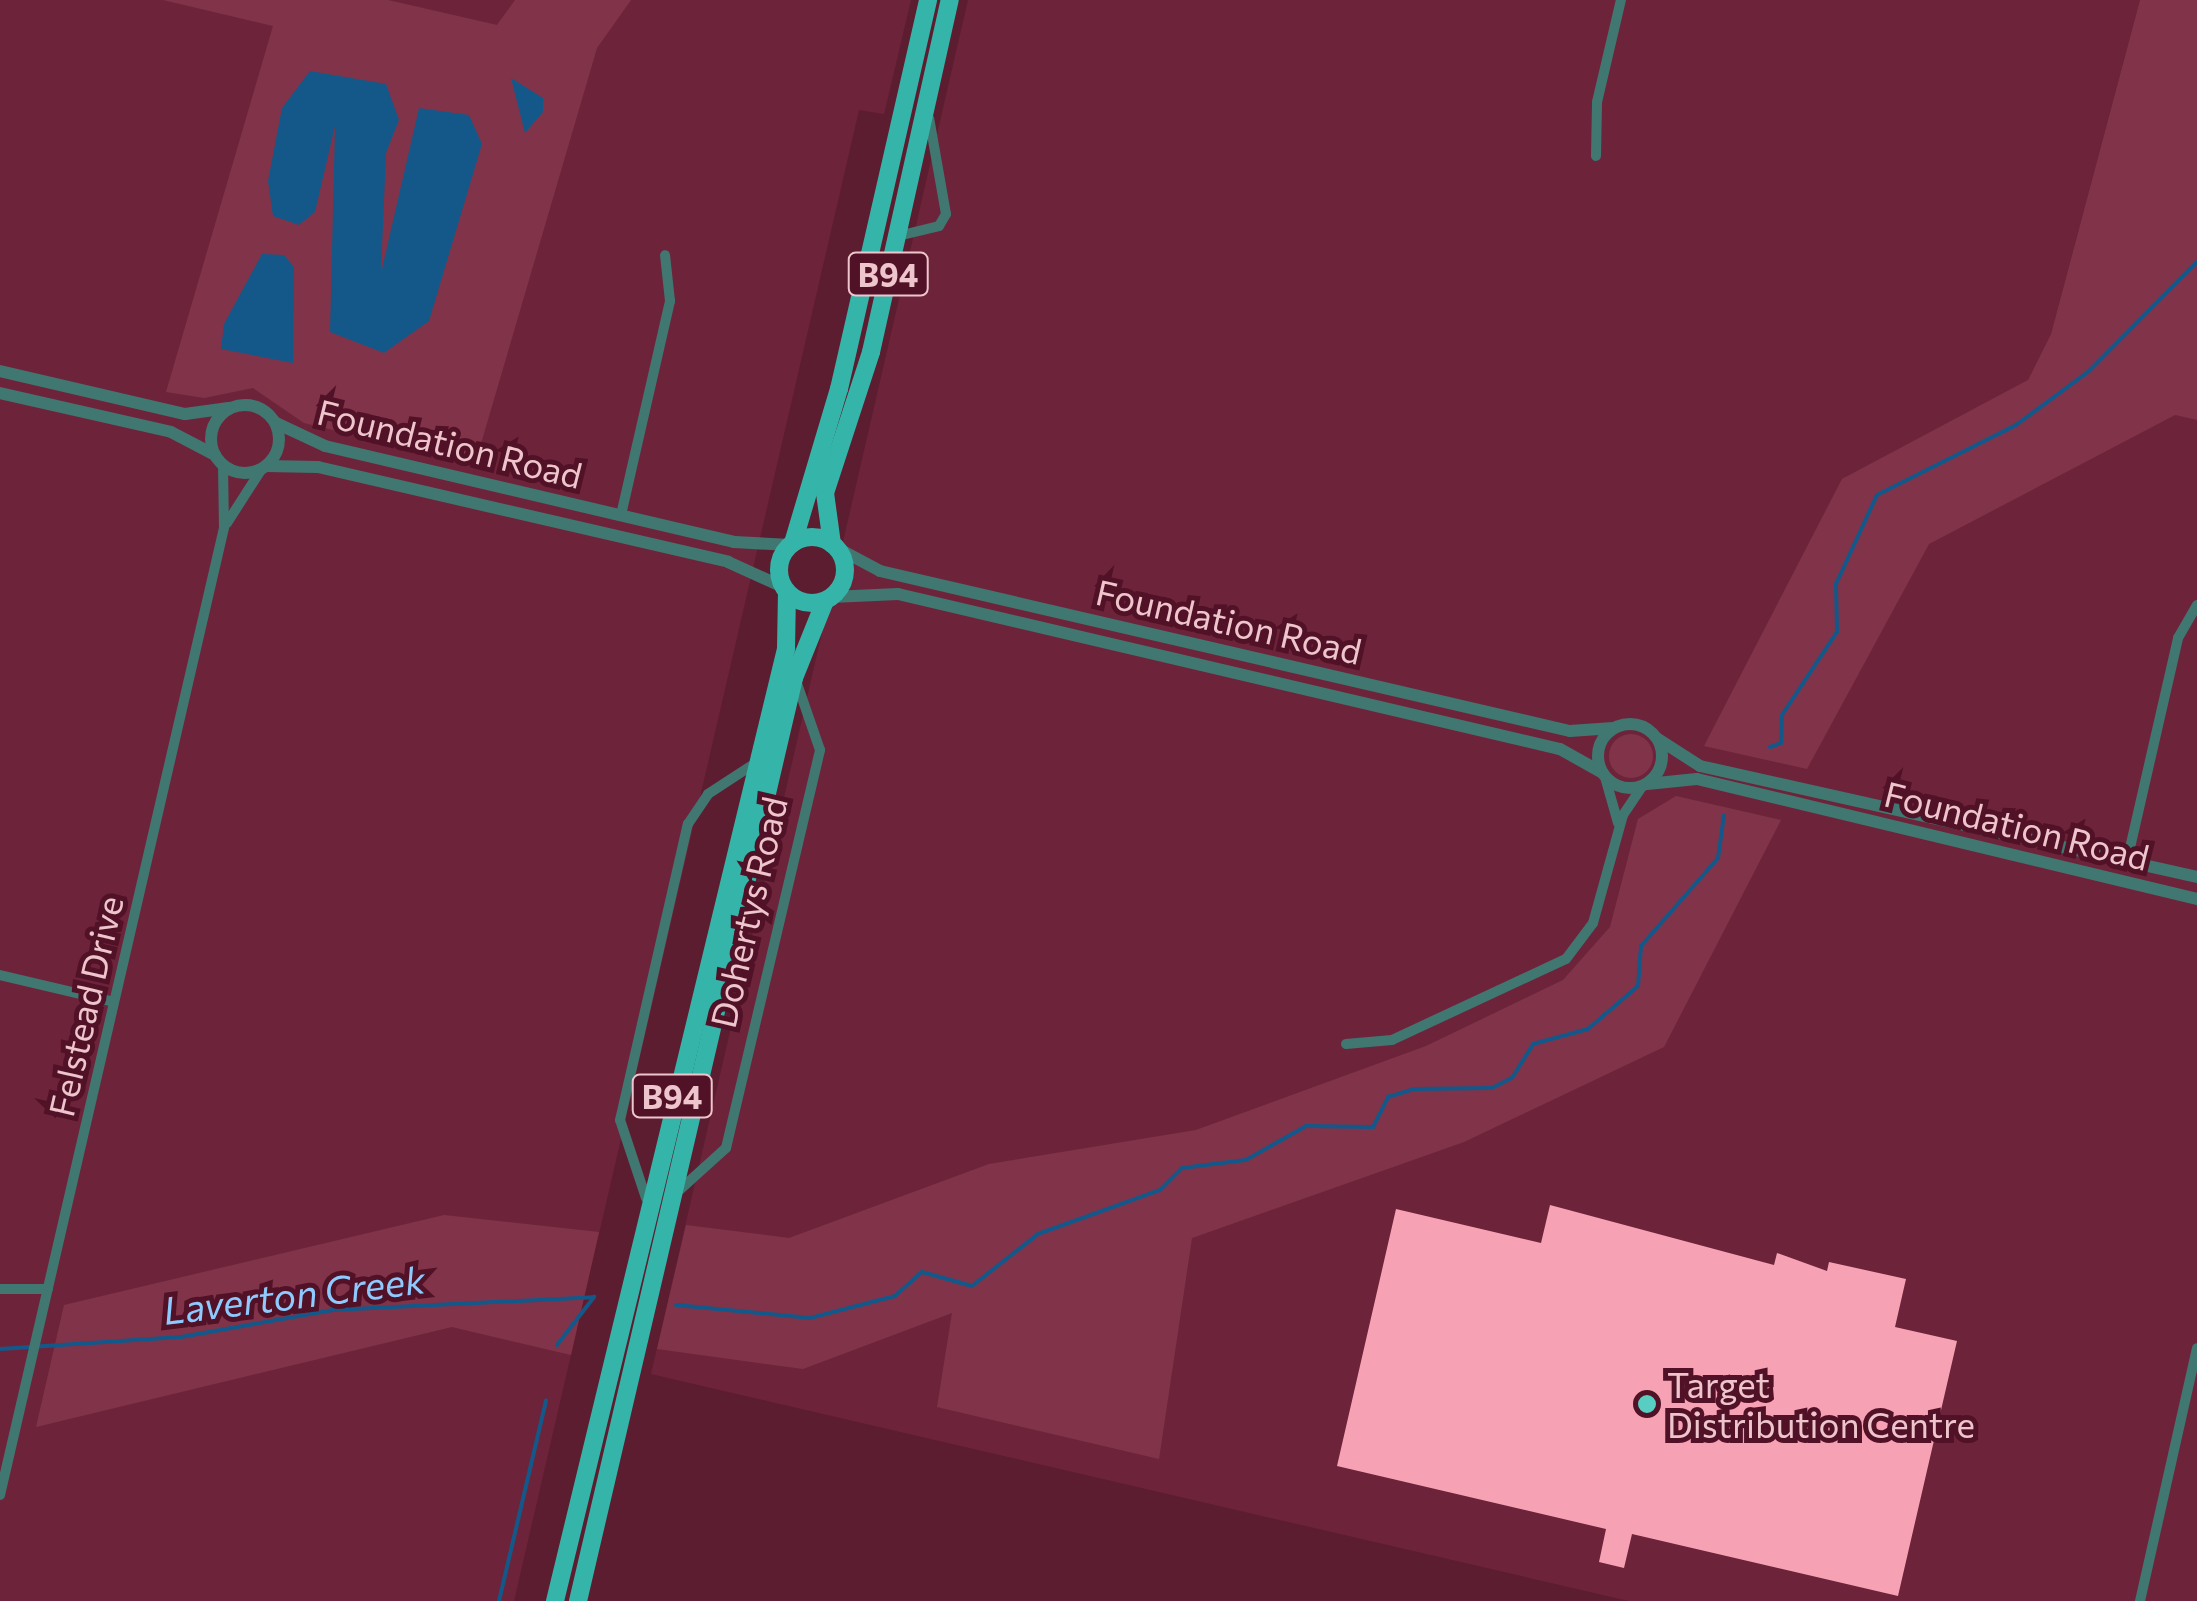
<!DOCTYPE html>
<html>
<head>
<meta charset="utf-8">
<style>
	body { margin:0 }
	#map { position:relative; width:2197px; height:1601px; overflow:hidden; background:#5d1d30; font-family:Commissioner,sans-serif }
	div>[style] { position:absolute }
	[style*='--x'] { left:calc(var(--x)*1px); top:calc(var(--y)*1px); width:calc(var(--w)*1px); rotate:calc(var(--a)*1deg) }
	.built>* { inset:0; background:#6d243a }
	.green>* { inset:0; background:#813449 }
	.round { border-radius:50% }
	.water>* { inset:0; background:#14588a }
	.stream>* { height:4px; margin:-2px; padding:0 2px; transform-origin:2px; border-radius:2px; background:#14588a }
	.building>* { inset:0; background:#f7a1b4 }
	.minor>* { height:10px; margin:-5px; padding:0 5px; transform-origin:5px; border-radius:5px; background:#417771 }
	.tertiary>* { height:12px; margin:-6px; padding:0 6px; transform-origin:6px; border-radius:6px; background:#417771 }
	.tertiary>.ring { margin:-6px; padding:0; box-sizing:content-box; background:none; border:12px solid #417771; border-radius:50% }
	.primary>* { height:18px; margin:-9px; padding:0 9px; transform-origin:9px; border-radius:9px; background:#35b5a9 }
	.primary>.ring { margin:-9px; padding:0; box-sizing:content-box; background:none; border:18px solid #35b5a9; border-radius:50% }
	.dots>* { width:28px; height:28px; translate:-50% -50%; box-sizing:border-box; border:5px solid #511126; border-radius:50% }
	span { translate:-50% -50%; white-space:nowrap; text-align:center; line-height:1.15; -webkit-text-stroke:10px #511126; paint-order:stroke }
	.shield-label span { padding:2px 8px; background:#511126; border:2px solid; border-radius:8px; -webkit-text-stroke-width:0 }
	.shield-label { font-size:32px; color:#efc5cd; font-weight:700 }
	.street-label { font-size:35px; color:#efc5cd }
	.poi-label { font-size:35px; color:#efc5cd }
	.left { translate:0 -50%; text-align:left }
	.water-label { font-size:38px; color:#8ecafe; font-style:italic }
</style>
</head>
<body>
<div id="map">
	<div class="built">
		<div style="clip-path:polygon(0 0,911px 0,884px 114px,859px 110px,514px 1601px,0 1601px)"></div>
		<div style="clip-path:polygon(968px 0,2140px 0,2051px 334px,2028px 380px,2197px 420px,2197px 1601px,1629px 1601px,651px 1374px)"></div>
	</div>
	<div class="green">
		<div style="clip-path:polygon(163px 0,388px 0,497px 25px,515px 0,631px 0,597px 48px,475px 464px,304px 423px,253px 388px,204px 398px,166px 392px,273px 26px)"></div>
		<div style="clip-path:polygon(2140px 0,2197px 0,2197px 420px,2175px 415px,1929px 544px,1807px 769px,1704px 746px,1842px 479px,2028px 380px,2051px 334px)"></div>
		<div class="round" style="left:1609px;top:734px;width:44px;height:44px"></div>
		<div style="clip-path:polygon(1676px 796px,1781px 820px,1664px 1047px,1464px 1142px,1192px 1238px,1159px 1459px,937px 1407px,952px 1313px,803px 1369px,657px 1349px,686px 1225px,789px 1238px,989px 1164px,1196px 1130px,1426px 1046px,1563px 980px,1610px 927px,1638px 819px)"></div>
		<div style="clip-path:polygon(444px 1215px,599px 1232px,571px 1355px,452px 1327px,36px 1427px,64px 1305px)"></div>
	</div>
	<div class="water">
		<div style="clip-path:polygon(310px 71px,386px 84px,399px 120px,386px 153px,381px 273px,419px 108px,469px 115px,482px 144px,429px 321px,384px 353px,330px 332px,335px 126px,315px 212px,299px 225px,273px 216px,268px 181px,282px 108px)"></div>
		<div style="clip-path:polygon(511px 78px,543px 98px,543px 112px,525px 133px)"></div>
		<div style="clip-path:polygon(262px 254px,284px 255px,294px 267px,293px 363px,221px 349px,224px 324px)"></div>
	</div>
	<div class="stream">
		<div style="--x:1770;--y:747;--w:12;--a:-20"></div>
		<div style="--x:1781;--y:743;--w:28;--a:-88"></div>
		<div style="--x:1782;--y:715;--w:100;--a:-56.5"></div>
		<div style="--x:1837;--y:632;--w:48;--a:-91.2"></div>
		<div style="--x:1836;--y:584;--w:98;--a:-65.3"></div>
		<div style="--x:1877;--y:495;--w:156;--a:-26.7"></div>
		<div style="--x:2016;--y:425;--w:89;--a:-36.4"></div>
		<div style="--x:2088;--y:372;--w:155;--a:-45.3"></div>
		<div style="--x:676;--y:1305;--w:135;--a:5.5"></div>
		<div style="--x:810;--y:1318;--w:88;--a:-14.5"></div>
		<div style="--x:895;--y:1296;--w:36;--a:-42"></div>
		<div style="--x:922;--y:1272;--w:52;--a:15.6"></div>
		<div style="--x:972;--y:1286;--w:84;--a:-38.2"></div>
		<div style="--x:1038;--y:1234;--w:130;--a:-19.8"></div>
		<div style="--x:1160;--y:1190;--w:31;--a:-45"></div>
		<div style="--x:1182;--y:1168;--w:64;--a:-7.1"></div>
		<div style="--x:1246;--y:1160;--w:69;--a:-29.5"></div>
		<div style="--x:1306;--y:1126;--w:67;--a:0.9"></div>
		<div style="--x:1373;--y:1127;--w:34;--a:-63"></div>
		<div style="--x:1388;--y:1097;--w:27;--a:-17"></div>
		<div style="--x:1414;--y:1089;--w:78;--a:-0.7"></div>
		<div style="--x:1492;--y:1088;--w:22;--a:-27"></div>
		<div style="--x:1512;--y:1078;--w:40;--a:-58"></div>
		<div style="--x:1533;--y:1044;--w:57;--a:-15.3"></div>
		<div style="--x:1588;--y:1029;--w:66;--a:-40.7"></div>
		<div style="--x:1638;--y:986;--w:40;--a:-85.7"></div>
		<div style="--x:1641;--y:946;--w:117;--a:-48.8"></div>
		<div style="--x:1718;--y:858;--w:43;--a:-82.1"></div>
		<div style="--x:557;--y:1345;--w:61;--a:-52.4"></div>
		<div style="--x:0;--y:1349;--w:181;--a:-3.8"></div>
		<div style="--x:181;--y:1337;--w:153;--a:-10.1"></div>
		<div style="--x:332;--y:1310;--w:262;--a:-2.8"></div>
		<div style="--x:499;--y:1601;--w:206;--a:-76.8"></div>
	</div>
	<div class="building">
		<div style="clip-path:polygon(1550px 1205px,1774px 1265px,1777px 1253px,1827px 1271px,1829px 1262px,1906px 1279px,1895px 1327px,1957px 1341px,1898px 1596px,1632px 1534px,1624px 1568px,1599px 1562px,1606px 1529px,1337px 1466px,1396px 1209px,1541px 1243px)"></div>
	</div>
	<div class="minor">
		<div style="--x:1596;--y:156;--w:54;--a:-88.9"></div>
		<div style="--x:1597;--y:102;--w:105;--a:-76.8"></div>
		<div style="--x:898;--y:236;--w:42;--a:-13.7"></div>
		<div style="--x:939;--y:226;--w:14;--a:-60"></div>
		<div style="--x:946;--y:214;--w:97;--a:-100"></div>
		<div style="--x:621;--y:515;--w:220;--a:-77.1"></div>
		<div style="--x:670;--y:301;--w:46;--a:-96.2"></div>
		<div style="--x:227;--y:523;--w:63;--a:-57.3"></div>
		<div style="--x:1605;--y:777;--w:48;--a:74.2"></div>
		<div style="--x:2127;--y:861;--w:229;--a:-77.1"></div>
		<div style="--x:2178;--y:638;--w:38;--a:-60"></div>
		<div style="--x:0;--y:975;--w:117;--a:13.3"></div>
		<div style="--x:1346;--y:1044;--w:46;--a:-5"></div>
		<div style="--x:1392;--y:1040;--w:192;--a:-25"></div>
		<div style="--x:1566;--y:959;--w:45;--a:-53.1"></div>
		<div style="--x:1593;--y:923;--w:112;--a:-74.5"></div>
		<div style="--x:1623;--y:815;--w:34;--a:-56"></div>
		<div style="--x:674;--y:1195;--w:70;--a:-42.1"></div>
		<div style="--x:726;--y:1148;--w:409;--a:-76.7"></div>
		<div style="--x:820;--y:750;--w:76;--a:-109.1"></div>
		<div style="--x:646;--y:1198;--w:82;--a:-108.4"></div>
		<div style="--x:620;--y:1120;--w:304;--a:-77.1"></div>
		<div style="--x:688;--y:824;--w:36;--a:-56"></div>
		<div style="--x:708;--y:794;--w:51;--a:-33.1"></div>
		<div style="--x:0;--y:1289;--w:48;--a:0"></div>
		<div style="--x:0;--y:1495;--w:993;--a:-76.96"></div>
		<div style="--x:224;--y:528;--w:63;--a:-90.9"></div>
		<div style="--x:2140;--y:1601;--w:259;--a:-77.3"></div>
	</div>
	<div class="tertiary">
		<div style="--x:0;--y:371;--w:190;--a:13.1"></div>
		<div style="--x:185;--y:414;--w:44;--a:-7.8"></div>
		<div style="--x:0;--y:393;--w:175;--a:12.8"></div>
		<div style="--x:171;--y:432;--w:50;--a:27.6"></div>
		<div class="ring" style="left:211px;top:405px;width:56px;height:56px"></div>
		<div style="--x:276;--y:423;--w:54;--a:25.1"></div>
		<div style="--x:325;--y:446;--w:420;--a:13.2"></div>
		<div style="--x:734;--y:542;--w:56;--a:3.1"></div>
		<div style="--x:267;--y:466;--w:51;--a:1.1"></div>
		<div style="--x:318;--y:467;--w:421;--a:13"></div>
		<div style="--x:728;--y:562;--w:60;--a:24.4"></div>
		<div style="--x:837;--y:548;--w:49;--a:28.1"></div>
		<div style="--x:880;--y:571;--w:708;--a:13.06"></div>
		<div style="--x:1570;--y:731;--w:43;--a:-4"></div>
		<div style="--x:831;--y:597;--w:67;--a:-2.6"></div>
		<div style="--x:898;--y:594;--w:680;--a:13.18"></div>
		<div style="--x:1560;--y:749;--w:49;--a:29.2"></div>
		<div class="ring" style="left:1598px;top:724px;width:52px;height:52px"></div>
		<div style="--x:1658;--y:739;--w:50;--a:32.7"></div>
		<div style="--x:1700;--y:766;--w:509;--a:12.59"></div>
		<div style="--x:1647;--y:784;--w:50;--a:-5.7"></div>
		<div style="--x:1697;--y:779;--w:514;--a:13.5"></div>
	</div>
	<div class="primary">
		<div class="ring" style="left:779px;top:537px;width:48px;height:48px"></div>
		<div style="--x:793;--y:543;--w:161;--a:-73.4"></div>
		<div style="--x:839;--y:389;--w:399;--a:-77.1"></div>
		<div style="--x:832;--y:544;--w:51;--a:-97.8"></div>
		<div style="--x:825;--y:493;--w:148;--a:-71.9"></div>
		<div style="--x:871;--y:352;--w:361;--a:-77.4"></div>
		<div style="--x:555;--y:1601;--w:980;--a:-76.36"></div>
		<div style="--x:786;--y:649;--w:57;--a:-89"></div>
		<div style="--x:578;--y:1601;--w:948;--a:-76.83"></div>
		<div style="--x:794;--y:678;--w:83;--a:-68.1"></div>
	</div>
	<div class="dots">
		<div style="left:1647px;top:1404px;background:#57cec1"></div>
	</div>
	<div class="shield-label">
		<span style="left:888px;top:274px">B94</span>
		<span style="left:672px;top:1096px">B94</span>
	</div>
	<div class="street-label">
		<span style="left:450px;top:443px;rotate:14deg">Foundation Road</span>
		<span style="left:1229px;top:621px;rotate:13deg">Foundation Road</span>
		<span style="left:2017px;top:825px;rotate:14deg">Foundation Road</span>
		<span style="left:748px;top:912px;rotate:-77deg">Dohertys Road</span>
		<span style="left:85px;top:1006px;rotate:-77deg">Felstead Drive</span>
	</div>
	<div class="poi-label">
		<span class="left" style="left:1667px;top:1404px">Target<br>Distribution Centre</span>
	</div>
	<div class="water-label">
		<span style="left:294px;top:1294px;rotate:-7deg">Laverton Creek</span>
	</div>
</div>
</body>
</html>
